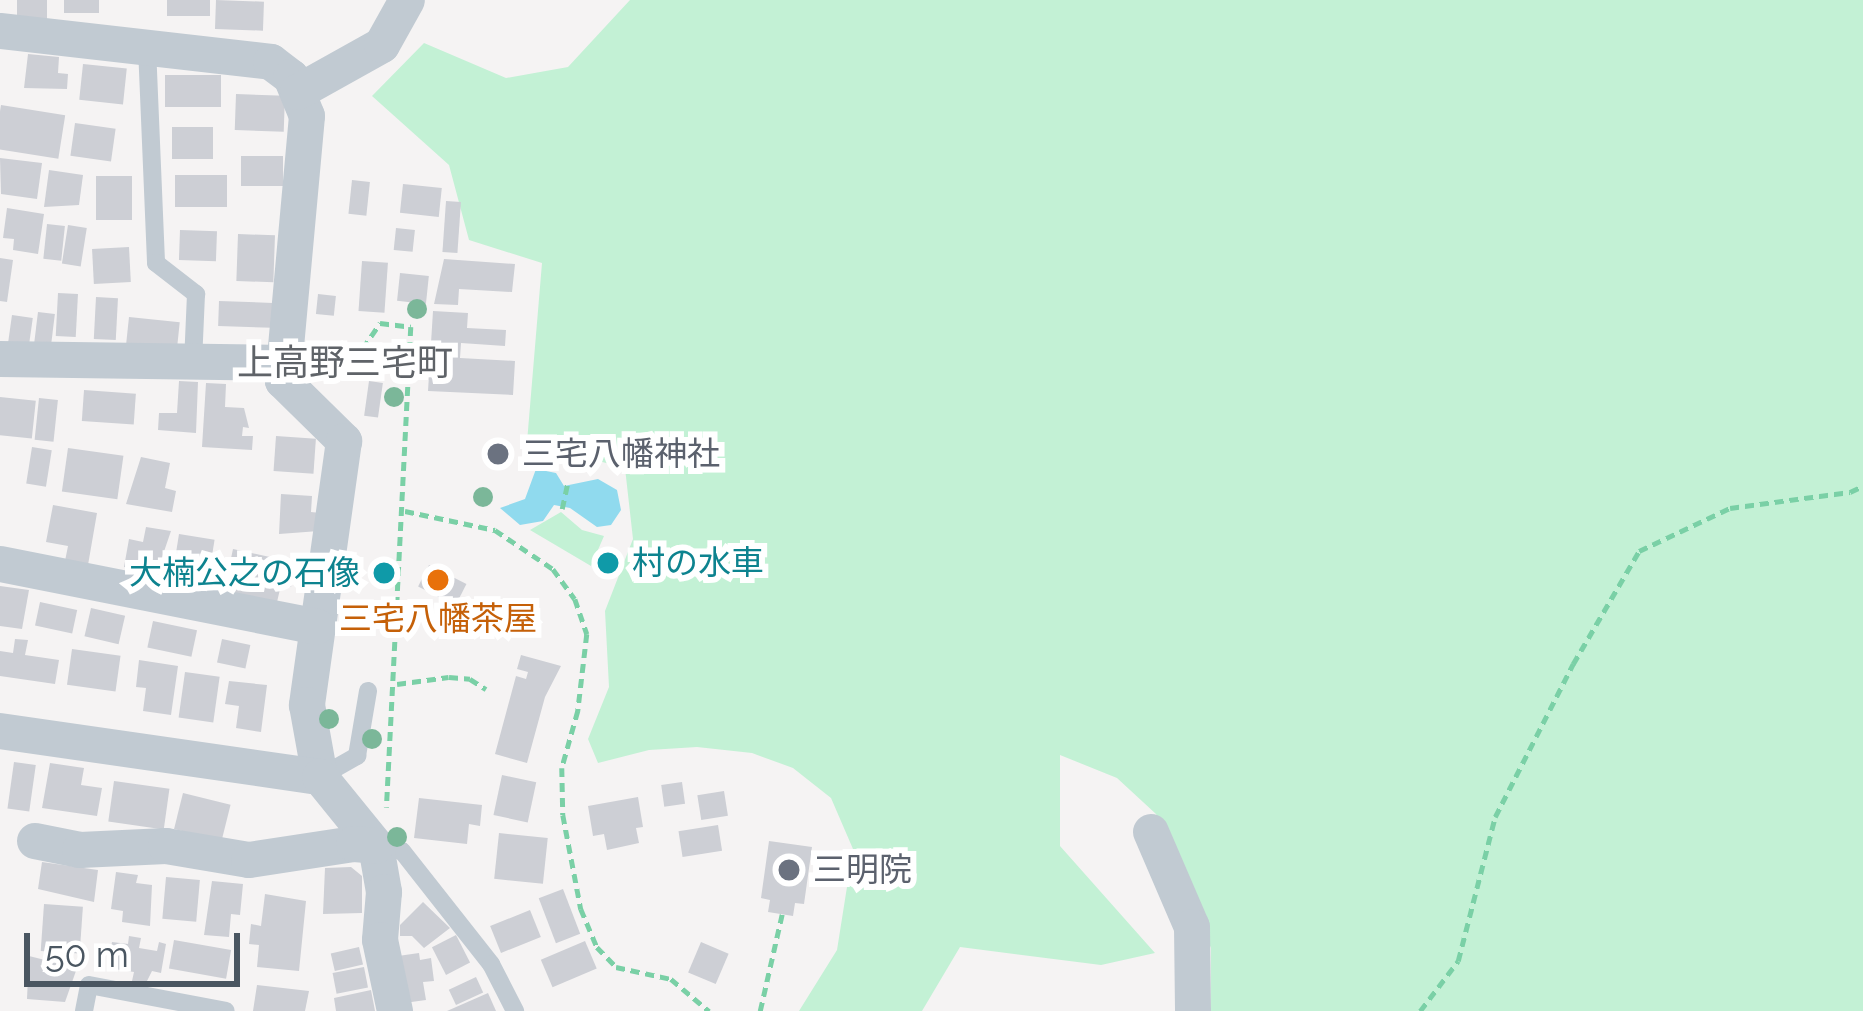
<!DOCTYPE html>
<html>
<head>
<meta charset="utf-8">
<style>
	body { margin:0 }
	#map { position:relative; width:1863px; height:1011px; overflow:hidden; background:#f5f3f3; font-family:Raleway,"Noto Sans JP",sans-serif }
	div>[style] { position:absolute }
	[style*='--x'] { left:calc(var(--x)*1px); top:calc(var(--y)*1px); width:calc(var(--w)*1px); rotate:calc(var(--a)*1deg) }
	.green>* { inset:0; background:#c3f1d5 }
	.water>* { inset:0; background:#90daee }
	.building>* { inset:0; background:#cdcfd5; transform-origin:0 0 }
	.path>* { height:4.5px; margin-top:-2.25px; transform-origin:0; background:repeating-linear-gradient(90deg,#7ad0a6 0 9px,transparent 0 15px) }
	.lane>* { height:18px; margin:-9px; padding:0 9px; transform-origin:9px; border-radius:9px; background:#c1cad2 }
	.street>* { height:36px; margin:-18px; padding:0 18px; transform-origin:18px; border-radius:18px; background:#c1cad2 }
	.trees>* { width:20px; height:20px; margin:-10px; border-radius:50%; background:#7bb799 }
	.dots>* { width:33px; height:33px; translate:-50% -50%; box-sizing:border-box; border:6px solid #fff; border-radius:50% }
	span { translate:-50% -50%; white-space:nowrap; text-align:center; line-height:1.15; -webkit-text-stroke:12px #fff; paint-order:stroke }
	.worship-label { font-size:33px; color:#5b616d }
	.left { translate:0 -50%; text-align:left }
	.culture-label { font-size:33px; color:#0d838f }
	.right { translate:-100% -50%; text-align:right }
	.food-label { font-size:33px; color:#c56008 }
	.neighbourhood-label { font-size:36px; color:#5f6368 }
	.scale { position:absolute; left:24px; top:933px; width:216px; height:54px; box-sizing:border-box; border:6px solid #4a5661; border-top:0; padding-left:15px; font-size:36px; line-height:42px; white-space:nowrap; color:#4a5661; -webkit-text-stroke:9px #fff; paint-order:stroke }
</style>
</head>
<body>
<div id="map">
	<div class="green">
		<div style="clip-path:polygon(630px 0,1863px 0,1863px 1011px,1211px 1011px,1211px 948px,1156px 814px,1117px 778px,1060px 755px,1060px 846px,1155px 953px,1101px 965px,960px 947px,922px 1011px,799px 1011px,837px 950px,853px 849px,831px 798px,793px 768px,752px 753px,697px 747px,649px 750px,598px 763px,588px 739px,609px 687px,605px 611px,633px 539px,625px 468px,527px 442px,542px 263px,469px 240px,449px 165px,372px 96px,424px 43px,506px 78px,568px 67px)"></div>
		<div style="clip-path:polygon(561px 512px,582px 530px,604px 536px,591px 566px,530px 530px)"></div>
	</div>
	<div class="water">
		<div style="clip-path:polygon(536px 469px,556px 473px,564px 486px,598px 479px,617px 490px,621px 510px,611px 525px,597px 527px,570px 508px,554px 505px,543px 521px,520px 525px,500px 508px,525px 499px)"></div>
	</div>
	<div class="building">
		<div style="left:17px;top:0;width:30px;height:22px"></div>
		<div style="left:64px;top:0;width:35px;height:13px"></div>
		<div style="left:167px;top:0;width:43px;height:16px"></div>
		<div style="left:216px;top:0;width:48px;height:29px;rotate:2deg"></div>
		<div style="clip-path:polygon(28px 54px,59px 57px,58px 73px,68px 74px,67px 89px,24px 88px)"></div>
		<div style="left:83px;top:64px;width:44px;height:36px;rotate:6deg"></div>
		<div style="left:165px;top:75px;width:56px;height:32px"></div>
		<div style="left:236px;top:94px;width:49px;height:36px;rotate:2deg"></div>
		<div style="left:1px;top:105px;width:65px;height:44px;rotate:9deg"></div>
		<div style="left:75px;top:123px;width:41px;height:33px;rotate:8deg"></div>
		<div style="left:172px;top:127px;width:41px;height:32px"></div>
		<div style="left:241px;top:156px;width:42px;height:30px"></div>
		<div style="clip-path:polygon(0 158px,42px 163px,37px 199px,1px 194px)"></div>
		<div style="clip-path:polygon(49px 170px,83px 175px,79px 205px,44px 207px)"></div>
		<div style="left:227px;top:175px;width:32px;height:52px;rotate:90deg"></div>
		<div style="left:96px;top:176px;width:36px;height:44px"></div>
		<div style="left:352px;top:180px;width:18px;height:34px;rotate:6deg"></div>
		<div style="left:403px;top:184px;width:39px;height:29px;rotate:6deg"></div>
		<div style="left:446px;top:201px;width:15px;height:51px;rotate:4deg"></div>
		<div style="clip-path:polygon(7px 208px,44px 214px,38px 254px,13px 250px,14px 239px,3px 238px)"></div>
		<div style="left:47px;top:224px;width:18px;height:35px;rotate:6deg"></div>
		<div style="left:68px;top:225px;width:19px;height:39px;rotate:9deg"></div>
		<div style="left:396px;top:228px;width:19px;height:22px;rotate:6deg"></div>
		<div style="left:180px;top:230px;width:37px;height:30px;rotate:2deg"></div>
		<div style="left:238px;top:234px;width:37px;height:47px;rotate:2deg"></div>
		<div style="left:129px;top:247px;width:35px;height:37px;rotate:87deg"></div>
		<div style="clip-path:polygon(0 258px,13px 260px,7px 302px,0 301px)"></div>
		<div style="clip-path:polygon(444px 259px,515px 264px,512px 292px,459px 289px,458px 305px,434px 304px)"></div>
		<div style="left:362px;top:261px;width:26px;height:50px;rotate:4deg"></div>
		<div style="left:400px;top:273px;width:29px;height:28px;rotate:6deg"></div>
		<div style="left:58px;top:293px;width:20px;height:43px;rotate:3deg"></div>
		<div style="left:318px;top:294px;width:18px;height:20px;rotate:6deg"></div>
		<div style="left:96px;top:297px;width:22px;height:42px;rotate:3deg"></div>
		<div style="left:219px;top:301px;width:54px;height:25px;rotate:2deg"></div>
		<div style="clip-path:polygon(433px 311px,468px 313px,467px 328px,506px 330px,505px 346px,461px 343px,460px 358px,515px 361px,513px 395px,428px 391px)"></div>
		<div style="left:38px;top:312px;width:17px;height:34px;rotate:7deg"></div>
		<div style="left:12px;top:315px;width:21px;height:31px;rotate:8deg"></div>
		<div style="left:129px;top:317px;width:51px;height:32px;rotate:6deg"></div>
		<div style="clip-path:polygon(179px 381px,198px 382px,196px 433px,158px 430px,159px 413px,177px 413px)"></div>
		<div style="left:369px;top:381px;width:14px;height:35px;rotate:8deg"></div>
		<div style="clip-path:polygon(206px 383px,226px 384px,225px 407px,244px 408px,249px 428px,243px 427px,242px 436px,253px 436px,252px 450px,202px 447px)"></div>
		<div style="left:84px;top:390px;width:52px;height:31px;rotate:4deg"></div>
		<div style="left:0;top:397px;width:36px;height:38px;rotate:6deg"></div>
		<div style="left:39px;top:398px;width:19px;height:42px;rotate:6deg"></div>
		<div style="left:276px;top:436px;width:40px;height:35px;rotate:4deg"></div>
		<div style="left:32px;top:447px;width:20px;height:37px;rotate:9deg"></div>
		<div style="left:68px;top:448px;width:56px;height:44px;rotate:8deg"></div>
		<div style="clip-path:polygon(141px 457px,170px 463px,165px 488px,176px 491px,172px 512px,126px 504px)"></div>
		<div style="clip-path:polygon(281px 494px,312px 496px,311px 512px,320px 513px,319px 531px,279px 534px)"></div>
		<div style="clip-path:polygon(53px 505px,97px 513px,88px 565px,65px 561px,68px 546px,46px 542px)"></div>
		<div style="clip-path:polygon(146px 527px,171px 531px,157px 572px,124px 567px,129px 539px,143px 542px)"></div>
		<div style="left:179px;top:534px;width:36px;height:36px;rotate:9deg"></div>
		<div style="clip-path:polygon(233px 549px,297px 563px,291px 587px,281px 585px,277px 602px,224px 591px)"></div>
		<div style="left:429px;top:565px;width:42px;height:24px;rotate:27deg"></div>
		<div style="clip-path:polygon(0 586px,29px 590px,22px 629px,0 626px)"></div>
		<div style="left:40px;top:602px;width:38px;height:24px;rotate:12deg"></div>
		<div style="left:91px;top:608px;width:35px;height:29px;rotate:13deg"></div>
		<div style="left:153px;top:621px;width:45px;height:27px;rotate:12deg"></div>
		<div style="clip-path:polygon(15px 639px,28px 640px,25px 655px,59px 660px,55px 684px,0 676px,0 651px,13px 653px)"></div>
		<div style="left:222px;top:639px;width:29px;height:24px;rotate:12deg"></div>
		<div style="left:72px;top:649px;width:49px;height:36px;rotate:8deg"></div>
		<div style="clip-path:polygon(521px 655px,561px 666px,545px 697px,527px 763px,495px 754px,516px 676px,526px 679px,528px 672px,517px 669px)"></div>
		<div style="clip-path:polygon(139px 660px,178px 666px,171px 715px,143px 711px,146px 688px,136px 687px)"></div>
		<div style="left:185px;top:672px;width:35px;height:46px;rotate:8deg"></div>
		<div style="clip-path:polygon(229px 681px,267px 685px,261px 732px,236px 728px,239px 706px,225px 704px)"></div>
		<div style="left:14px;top:762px;width:22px;height:47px;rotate:8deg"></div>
		<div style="clip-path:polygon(50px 763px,84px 768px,81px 785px,102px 788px,97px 816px,42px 808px)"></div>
		<div style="left:502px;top:775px;width:35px;height:41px;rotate:12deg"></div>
		<div style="left:114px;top:781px;width:56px;height:41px;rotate:8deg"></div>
		<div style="left:682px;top:782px;width:22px;height:21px;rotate:82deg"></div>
		<div style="left:724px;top:791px;width:25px;height:27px;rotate:81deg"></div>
		<div style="left:183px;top:793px;width:49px;height:37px;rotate:14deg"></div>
		<div style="clip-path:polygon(638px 797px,643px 827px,636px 828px,639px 843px,607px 850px,604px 834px,593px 836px,588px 806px)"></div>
		<div style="clip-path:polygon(419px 798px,482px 805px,480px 826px,469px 824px,467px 844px,414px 838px)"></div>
		<div style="left:718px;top:825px;width:26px;height:40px;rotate:81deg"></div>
		<div style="left:499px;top:833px;width:49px;height:46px;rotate:6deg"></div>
		<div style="clip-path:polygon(769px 841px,812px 847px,804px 904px,795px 903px,793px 916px,768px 912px,770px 900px,761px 898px)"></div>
		<div style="clip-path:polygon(42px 862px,98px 870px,94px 902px,38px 889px)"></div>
		<div style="clip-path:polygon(351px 867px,362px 876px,362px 913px,323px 914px,325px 868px)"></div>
		<div style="clip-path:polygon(116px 872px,138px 875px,136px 883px,152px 885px,150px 926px,122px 922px,123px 911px,111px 909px)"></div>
		<div style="left:166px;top:877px;width:34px;height:42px;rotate:5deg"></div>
		<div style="clip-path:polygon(212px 881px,243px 884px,240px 915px,231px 914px,229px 937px,204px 935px)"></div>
		<div style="left:563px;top:889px;width:48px;height:26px;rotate:69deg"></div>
		<div style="clip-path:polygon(265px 894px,306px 901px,299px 971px,257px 967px,259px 945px,249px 944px,251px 924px,261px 926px)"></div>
		<div style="clip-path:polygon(423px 902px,450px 928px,424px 948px,412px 936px,400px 936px,400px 925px)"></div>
		<div style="left:44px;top:904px;width:39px;height:47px;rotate:4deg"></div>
		<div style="left:530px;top:910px;width:29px;height:43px;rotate:68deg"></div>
		<div style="left:456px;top:935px;width:31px;height:27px;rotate:63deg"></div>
		<div style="clip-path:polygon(129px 936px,141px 938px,139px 948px,157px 951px,159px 942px,166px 944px,161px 973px,152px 971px,146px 983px,132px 981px,134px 972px,107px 968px,112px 942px,128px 944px)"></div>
		<div style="left:174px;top:940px;width:58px;height:29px;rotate:10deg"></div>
		<div style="left:585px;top:941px;width:30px;height:48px;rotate:67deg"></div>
		<div style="left:701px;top:942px;width:30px;height:33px;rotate:23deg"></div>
		<div style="left:359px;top:947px;width:18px;height:29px;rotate:77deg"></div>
		<div style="clip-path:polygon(419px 953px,420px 960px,431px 958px,434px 981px,423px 982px,426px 1000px,404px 1003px,398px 956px)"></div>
		<div style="clip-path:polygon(29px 956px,77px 968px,65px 1002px,27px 999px)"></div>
		<div style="left:364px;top:967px;width:21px;height:32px;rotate:79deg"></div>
		<div style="left:476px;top:977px;width:17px;height:30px;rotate:65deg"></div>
		<div style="clip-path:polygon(257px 985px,309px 991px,305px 1011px,253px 1011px)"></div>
		<div style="clip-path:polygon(371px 990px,375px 1011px,336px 1011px,334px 998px)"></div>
		<div style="clip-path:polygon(488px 993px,496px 1011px,447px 1011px)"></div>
	</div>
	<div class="path">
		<div style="--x:317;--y:360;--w:37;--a:2"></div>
		<div style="--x:354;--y:361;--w:46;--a:-55.6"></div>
		<div style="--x:380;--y:323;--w:31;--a:7"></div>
		<div style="--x:411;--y:327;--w:481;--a:92.9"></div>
		<div style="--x:562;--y:509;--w:29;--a:-78"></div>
		<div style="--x:405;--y:511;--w:92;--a:11.9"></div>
		<div style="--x:495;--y:530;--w:70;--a:33.9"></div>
		<div style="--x:553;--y:569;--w:37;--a:54"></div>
		<div style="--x:575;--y:599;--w:37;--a:71"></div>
		<div style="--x:587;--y:634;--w:78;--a:96.7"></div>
		<div style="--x:578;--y:711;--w:59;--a:105.7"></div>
		<div style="--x:562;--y:768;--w:47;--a:88.8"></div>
		<div style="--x:563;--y:815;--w:96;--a:79.2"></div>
		<div style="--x:581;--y:909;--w:41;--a:67.2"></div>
		<div style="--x:597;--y:947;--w:28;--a:46"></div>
		<div style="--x:616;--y:967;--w:56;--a:12.3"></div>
		<div style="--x:671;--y:979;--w:50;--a:40.1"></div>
		<div style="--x:397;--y:684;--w:52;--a:-7.7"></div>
		<div style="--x:449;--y:677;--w:21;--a:5"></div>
		<div style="--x:470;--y:679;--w:19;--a:32"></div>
		<div style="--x:760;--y:1011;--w:99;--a:-77.2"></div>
		<div style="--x:1420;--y:1011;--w:63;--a:-52.8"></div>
		<div style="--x:1458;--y:961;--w:149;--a:-75.6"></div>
		<div style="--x:1495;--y:817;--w:172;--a:-63"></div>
		<div style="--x:1573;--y:664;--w:131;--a:-59.7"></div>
		<div style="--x:1639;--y:551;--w:101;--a:-25.3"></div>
		<div style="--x:1730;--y:508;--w:121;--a:-7.6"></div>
		<div style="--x:1850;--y:492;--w:14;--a:-25"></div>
	</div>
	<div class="lane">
		<div style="--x:147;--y:47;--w:216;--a:87.6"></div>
		<div style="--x:156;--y:263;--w:51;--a:37.8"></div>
		<div style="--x:196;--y:294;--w:68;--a:92.5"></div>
		<div style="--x:320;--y:777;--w:43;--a:-29.6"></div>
		<div style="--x:357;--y:756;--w:66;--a:-80.4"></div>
		<div style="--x:376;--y:846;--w:26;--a:11"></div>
		<div style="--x:402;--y:851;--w:144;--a:51.8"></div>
		<div style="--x:491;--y:964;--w:53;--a:62.9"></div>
		<div style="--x:84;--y:1011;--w:26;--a:-79"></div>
		<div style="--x:89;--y:985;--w:139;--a:10.7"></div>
	</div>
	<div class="street">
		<div style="--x:0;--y:31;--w:273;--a:6.5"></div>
		<div style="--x:271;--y:62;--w:25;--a:37"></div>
		<div style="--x:291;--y:77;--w:42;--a:67.7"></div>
		<div style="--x:307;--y:116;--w:266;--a:95.2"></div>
		<div style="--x:283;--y:381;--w:86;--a:44.5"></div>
		<div style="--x:344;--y:441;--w:267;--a:98"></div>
		<div style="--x:307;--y:705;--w:73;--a:79.8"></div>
		<div style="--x:298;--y:92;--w:96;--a:-29.2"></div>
		<div style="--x:382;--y:45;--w:51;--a:-60.9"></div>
		<div style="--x:0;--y:359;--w:285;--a:0.8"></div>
		<div style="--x:0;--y:564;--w:323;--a:11.2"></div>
		<div style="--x:0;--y:731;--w:323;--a:8.2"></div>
		<div style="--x:320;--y:777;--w:89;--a:50.9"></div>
		<div style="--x:376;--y:846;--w:47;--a:80.1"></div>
		<div style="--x:384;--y:892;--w:48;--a:94.8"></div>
		<div style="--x:380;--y:940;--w:73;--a:78.1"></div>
		<div style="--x:1151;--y:832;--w:103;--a:66.7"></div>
		<div style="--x:1192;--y:927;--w:84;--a:89.3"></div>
		<div style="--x:35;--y:841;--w:46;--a:11.3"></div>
		<div style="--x:80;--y:850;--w:86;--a:-2.7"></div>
		<div style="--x:166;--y:846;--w:84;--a:9.6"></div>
		<div style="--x:249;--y:860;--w:106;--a:-8.7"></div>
		<div style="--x:354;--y:844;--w:22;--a:5"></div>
	</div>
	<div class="trees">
		<div style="left:417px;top:309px"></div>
		<div style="left:394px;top:397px"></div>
		<div style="left:483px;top:497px"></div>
		<div style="left:329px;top:719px"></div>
		<div style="left:372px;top:739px"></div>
		<div style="left:397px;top:837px"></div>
	</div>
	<div class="dots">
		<div style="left:498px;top:454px;background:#6b7280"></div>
		<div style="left:608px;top:563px;background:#0f9aa8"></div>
		<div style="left:384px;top:573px;background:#0f9aa8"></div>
		<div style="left:438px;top:580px;background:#e8710a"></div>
		<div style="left:789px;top:870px;background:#6b7280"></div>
	</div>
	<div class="worship-label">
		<span class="left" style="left:522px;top:454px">三宅八幡神社</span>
		<span class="left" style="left:813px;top:870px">三明院</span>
	</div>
	<div class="culture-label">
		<span class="left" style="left:632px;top:563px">村の水車</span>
		<span class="right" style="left:360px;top:573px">大楠公之の石像</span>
	</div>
	<div class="food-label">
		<span style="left:438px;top:619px">三宅八幡茶屋</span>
	</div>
	<div class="neighbourhood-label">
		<span style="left:345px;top:363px">上高野三宅町</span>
	</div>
	<div class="scale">50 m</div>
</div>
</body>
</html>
